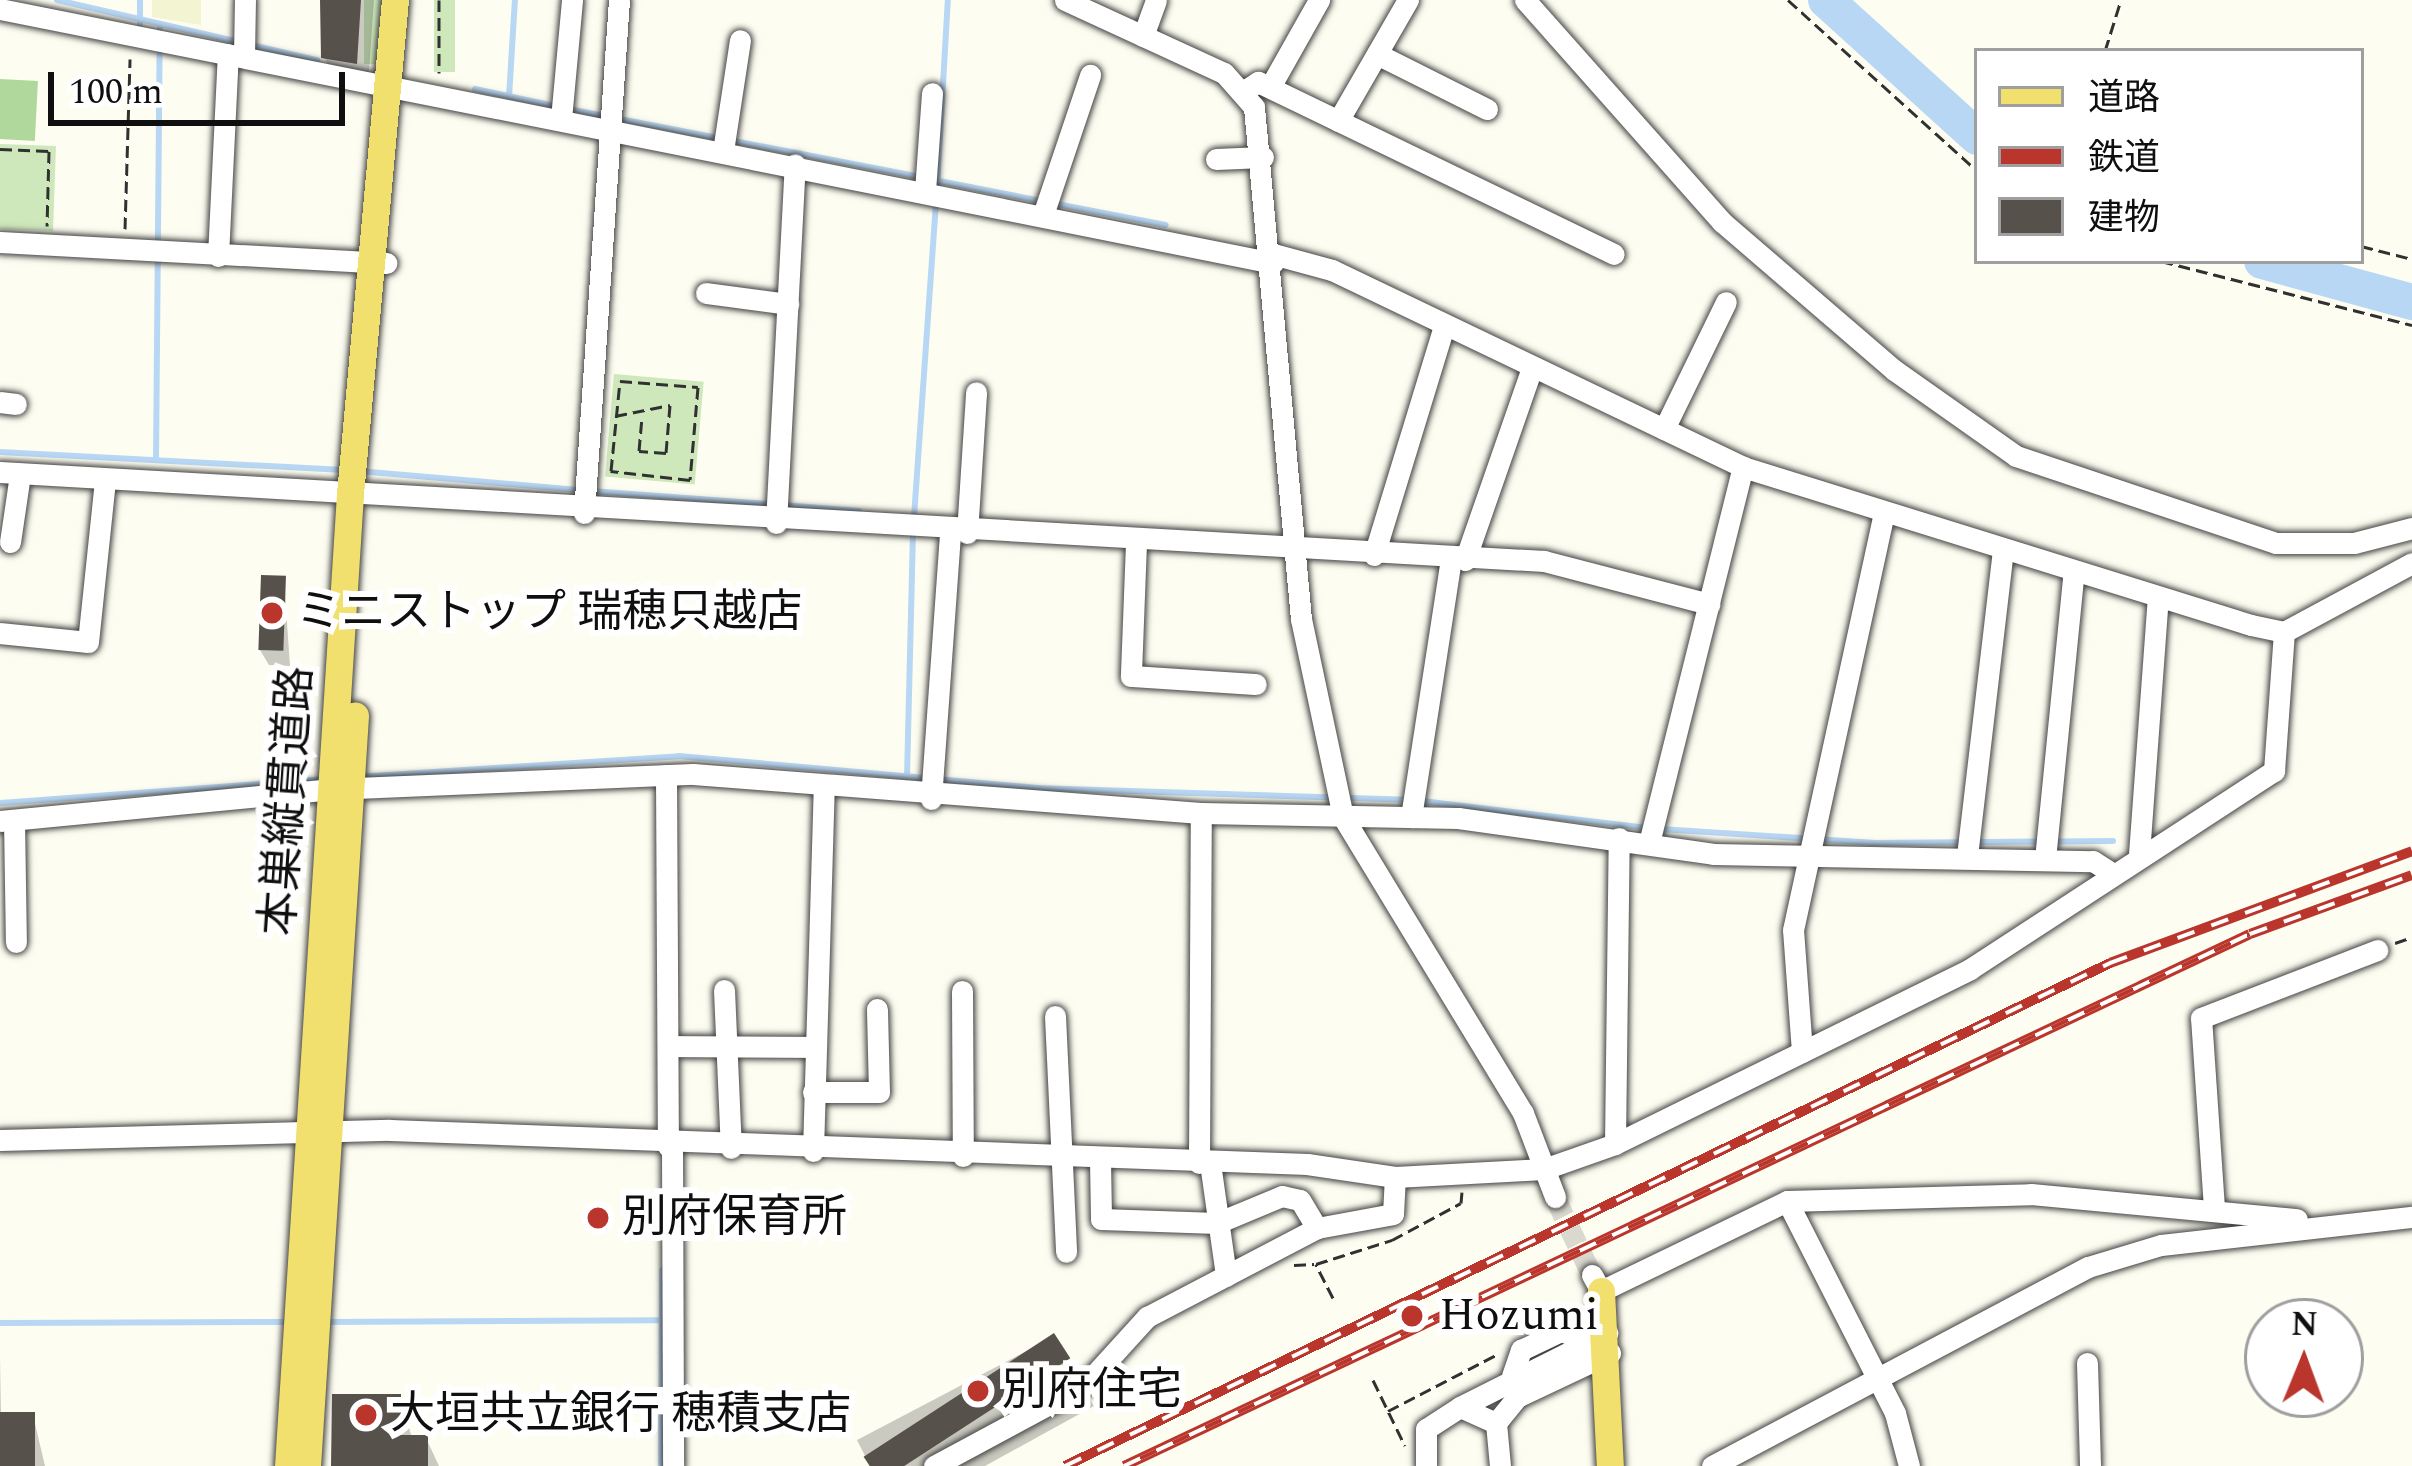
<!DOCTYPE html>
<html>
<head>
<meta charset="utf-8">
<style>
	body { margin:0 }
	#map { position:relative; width:2412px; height:1466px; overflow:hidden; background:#fefdf1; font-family:Spectral,"Noto Sans JP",serif }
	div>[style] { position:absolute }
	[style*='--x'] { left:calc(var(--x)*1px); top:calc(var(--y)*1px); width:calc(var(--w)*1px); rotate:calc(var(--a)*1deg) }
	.farmland>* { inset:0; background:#f3f4d2 }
	.green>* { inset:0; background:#cee8bc; transform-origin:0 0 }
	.forest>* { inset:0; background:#b0d89c; transform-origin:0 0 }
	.shadow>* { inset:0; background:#0003 }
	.stream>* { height:6px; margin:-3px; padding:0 3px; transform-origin:3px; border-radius:3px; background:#b8d7f4 }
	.river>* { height:36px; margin:-18px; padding:0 18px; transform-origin:18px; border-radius:18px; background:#b8d7f4 }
	.building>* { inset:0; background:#57514c; transform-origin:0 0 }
	.minor-tunnel>* { height:21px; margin-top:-10.5px; transform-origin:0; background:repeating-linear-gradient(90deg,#dad9cf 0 21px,transparent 0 31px) }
	.path>* { height:3px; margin-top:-1.5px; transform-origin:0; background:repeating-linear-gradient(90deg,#313131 0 12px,transparent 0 18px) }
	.roads { filter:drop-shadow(0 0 3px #424242) drop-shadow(0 0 3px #424242) }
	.minor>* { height:21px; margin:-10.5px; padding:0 10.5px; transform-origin:10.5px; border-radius:10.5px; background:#fff }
	.major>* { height:27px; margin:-13.5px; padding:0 13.5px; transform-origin:13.5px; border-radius:13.5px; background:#f2e06e }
	.rail>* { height:10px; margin-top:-5px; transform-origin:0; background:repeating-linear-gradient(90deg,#fff 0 18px,#ba352c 0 36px); box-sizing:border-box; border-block:3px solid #ba352c }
	.dots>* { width:33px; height:33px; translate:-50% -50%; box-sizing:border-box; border:6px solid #fff; border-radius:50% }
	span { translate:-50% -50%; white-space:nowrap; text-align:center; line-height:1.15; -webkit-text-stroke:12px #fff; paint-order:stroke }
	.poi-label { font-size:45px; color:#0f0f0f }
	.left { translate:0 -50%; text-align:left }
	.street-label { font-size:45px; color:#0f0f0f }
	.legend { position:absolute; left:1974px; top:48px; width:390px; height:216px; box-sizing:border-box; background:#fff; border:3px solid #9f9f9f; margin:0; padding:15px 21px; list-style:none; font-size:36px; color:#0f0f0f }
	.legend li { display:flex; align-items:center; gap:24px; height:60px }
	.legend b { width:60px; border:3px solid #9f9f9f }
	.north { position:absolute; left:2244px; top:1298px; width:120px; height:120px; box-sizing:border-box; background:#fff; border:3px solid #9f9f9f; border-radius:50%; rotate:1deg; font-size:33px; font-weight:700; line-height:48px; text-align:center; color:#0f0f0f }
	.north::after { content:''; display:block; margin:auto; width:42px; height:54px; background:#ba352c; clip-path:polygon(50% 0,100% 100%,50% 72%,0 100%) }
	.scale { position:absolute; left:48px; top:72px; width:297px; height:54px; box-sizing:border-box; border:6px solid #0f0f0f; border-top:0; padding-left:15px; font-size:36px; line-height:42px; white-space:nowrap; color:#0f0f0f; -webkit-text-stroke:9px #fff; paint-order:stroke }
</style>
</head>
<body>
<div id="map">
	<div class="farmland">
		<div style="clip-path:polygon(152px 0,201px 0,201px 25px,152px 17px)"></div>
	</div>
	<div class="green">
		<div style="left:364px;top:0;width:21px;height:64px"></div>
		<div style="left:434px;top:0;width:21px;height:72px"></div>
		<div style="left:0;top:144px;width:56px;height:85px;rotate:2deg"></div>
		<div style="left:614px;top:374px;width:90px;height:103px;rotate:5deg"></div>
	</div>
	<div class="forest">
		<div style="left:0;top:79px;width:38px;height:60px;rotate:3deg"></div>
	</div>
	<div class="shadow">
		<div style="clip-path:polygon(323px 0,374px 0,368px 84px,336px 79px,324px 57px)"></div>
		<div style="clip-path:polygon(284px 579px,290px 666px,269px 665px,260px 650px)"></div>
		<div style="clip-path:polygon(1053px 1337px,1094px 1406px,985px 1466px,870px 1466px,857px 1440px)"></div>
		<div style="clip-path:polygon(0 1357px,1px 1415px,33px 1415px,45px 1466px,0 1466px)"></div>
		<div style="clip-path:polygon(400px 1397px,412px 1438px,426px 1438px,439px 1466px,334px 1466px)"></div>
	</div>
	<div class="stream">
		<div style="--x:57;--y:0;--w:267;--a:13"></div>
		<div style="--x:140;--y:0;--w:25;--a:90"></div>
		<div style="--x:475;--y:89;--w:83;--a:11.9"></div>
		<div style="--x:509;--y:97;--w:97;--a:-86.5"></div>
		<div style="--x:568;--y:109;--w:359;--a:10.9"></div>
		<div style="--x:934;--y:180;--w:236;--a:11"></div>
		<div style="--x:937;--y:188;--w:188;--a:-86.7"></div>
		<div style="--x:0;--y:452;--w:345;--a:3"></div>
		<div style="--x:156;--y:460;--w:431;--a:-89.5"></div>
		<div style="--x:358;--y:471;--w:221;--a:4.9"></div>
		<div style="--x:591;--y:491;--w:178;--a:4.2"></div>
		<div style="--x:782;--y:505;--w:77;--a:4.5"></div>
		<div style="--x:914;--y:517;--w:317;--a:-86"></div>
		<div style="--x:357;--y:777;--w:323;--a:-3.7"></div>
		<div style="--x:679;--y:756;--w:357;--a:5.1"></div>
		<div style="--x:1035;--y:788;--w:373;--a:1.8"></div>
		<div style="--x:907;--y:777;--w:247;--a:-88.6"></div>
		<div style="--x:1422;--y:801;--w:227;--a:6.8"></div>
		<div style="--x:0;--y:803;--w:327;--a:-4.2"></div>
		<div style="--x:1660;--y:829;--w:216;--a:3.7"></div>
		<div style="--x:1876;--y:843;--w:237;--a:-0.5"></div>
		<div style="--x:322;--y:1322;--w:338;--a:-0.3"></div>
		<div style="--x:0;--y:1323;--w:290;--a:-0.2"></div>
		<div style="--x:661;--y:1464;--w:194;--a:-89.7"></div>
	</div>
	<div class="river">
		<div style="--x:1826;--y:0;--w:204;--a:42.2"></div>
		<div style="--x:2262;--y:261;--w:156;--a:15.3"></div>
	</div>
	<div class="building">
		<div style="clip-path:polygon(320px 0,361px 0,357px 64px,321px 58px)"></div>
		<div style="left:261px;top:575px;width:25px;height:75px;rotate:2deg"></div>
		<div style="left:1054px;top:1333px;width:30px;height:227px;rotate:57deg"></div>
		<div style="clip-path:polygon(332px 1394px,401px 1394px,401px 1435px,428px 1435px,428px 1466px,331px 1466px)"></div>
		<div style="left:0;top:1412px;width:35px;height:54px"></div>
	</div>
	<div class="minor-tunnel">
		<div style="--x:1555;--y:1197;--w:86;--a:64.6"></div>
	</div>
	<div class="path">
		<div style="--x:439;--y:0;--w:73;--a:90"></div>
		<div style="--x:1788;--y:0;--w:255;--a:42.1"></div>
		<div style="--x:2105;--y:51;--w:53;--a:-72.6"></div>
		<div style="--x:0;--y:149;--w:49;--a:2.3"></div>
		<div style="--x:49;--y:151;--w:75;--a:91.5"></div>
		<div style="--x:125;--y:229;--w:170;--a:-88.3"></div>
		<div style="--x:2361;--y:246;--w:53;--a:14.3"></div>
		<div style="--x:2161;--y:261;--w:259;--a:14.3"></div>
		<div style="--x:620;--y:381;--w:78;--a:4.4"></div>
		<div style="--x:698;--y:387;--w:93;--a:94.9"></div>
		<div style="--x:690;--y:480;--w:80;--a:-173.5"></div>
		<div style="--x:611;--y:471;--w:90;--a:-84.3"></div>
		<div style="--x:615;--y:416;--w:56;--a:-11.3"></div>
		<div style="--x:670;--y:405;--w:48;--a:94.8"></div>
		<div style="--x:666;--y:453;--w:27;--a:-176"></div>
		<div style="--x:639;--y:451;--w:32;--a:-85"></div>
		<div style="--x:2395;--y:943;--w:18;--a:-19"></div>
		<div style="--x:1294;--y:1265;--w:20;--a:-3"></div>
		<div style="--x:1333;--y:1298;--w:38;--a:-117"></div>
		<div style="--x:1316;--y:1264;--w:80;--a:-17.5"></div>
		<div style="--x:1392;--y:1240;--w:78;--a:-28.2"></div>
		<div style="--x:1461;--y:1203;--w:11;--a:-85"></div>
		<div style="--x:1373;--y:1380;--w:73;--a:64.1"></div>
		<div style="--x:1388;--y:1411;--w:124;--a:-27.4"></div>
	</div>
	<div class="roads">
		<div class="minor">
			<div style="--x:1065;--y:0;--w:175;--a:24.7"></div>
			<div style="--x:1224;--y:73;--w:45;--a:48.6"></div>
			<div style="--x:1254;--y:107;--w:514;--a:84.76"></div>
			<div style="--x:1301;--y:619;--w:202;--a:78"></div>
			<div style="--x:1343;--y:817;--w:346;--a:58.7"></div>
			<div style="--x:1523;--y:1113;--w:90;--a:69.1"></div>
			<div style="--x:1525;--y:0;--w:297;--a:48.4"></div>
			<div style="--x:1722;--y:222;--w:227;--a:40.7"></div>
			<div style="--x:1894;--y:370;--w:149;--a:35.2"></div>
			<div style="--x:2016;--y:456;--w:274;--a:18.5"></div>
			<div style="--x:2276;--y:543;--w:78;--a:0"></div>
			<div style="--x:2354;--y:543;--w:60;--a:-14.5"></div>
			<div style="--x:0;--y:9;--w:1298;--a:11.28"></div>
			<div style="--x:1143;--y:36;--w:38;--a:-70"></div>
			<div style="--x:1377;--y:54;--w:123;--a:26.6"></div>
			<div style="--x:244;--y:56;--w:56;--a:-89"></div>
			<div style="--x:1270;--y:87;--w:100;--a:-60.6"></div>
			<div style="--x:1244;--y:91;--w:17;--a:-33"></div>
			<div style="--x:1258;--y:82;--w:395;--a:25.8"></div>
			<div style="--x:561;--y:119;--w:120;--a:-84.7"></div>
			<div style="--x:1338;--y:121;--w:140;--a:-60"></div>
			<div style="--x:723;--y:151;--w:112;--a:-81.3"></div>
			<div style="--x:1216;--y:159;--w:47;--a:-2.4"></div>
			<div style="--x:925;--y:191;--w:98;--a:-85.9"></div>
			<div style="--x:1043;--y:215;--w:148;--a:-71.4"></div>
			<div style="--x:0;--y:242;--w:387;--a:3.1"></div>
			<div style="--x:1273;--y:254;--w:61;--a:15.2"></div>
			<div style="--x:1332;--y:270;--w:456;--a:25.6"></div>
			<div style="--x:1743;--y:467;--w:532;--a:17.28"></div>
			<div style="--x:2251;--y:625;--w:34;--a:12"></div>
			<div style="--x:2284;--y:632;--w:145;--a:-28.3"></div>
			<div style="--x:218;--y:256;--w:202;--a:-87.2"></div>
			<div style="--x:706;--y:293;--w:83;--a:7.6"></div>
			<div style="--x:0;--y:402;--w:16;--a:7"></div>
			<div style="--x:1664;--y:429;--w:141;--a:-64"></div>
			<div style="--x:0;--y:472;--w:1547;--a:3.3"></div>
			<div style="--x:1544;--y:561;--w:171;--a:14.6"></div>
			<div style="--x:584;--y:513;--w:514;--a:-86.1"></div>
			<div style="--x:776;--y:523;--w:359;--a:-87"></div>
			<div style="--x:967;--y:533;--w:141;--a:-86.3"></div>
			<div style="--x:10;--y:542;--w:69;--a:-81.6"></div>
			<div style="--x:1136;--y:543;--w:133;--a:92.2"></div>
			<div style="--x:1131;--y:676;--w:125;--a:3.7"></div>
			<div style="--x:1374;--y:555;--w:239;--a:-73"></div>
			<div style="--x:1465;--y:560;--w:201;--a:-70.8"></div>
			<div style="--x:0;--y:633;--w:88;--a:5.8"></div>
			<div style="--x:88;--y:642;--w:163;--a:-84"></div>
			<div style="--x:666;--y:775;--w:371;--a:89.7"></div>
			<div style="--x:931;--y:799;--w:268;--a:-85.9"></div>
			<div style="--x:1411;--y:817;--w:261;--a:-81.2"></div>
			<div style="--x:14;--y:820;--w:122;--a:89.1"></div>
			<div style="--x:0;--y:821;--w:334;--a:-5.5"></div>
			<div style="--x:332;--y:789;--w:361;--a:-2.4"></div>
			<div style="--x:693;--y:774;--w:509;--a:4.39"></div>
			<div style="--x:1649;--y:843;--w:388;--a:-76"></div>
			<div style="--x:2139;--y:854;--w:257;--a:-85.8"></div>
			<div style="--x:1967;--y:856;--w:308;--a:-83.3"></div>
			<div style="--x:2045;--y:859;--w:289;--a:-84.3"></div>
			<div style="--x:724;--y:990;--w:158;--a:87.5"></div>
			<div style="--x:962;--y:991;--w:165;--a:89.7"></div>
			<div style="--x:1055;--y:1016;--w:236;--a:87.3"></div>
			<div style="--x:668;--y:1046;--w:144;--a:0.4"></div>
			<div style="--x:1802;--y:1052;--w:122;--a:-94.2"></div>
			<div style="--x:1793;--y:930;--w:428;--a:-77.7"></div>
			<div style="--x:813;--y:1092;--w:66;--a:0"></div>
			<div style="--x:879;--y:1092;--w:83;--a:-91.4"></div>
			<div style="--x:0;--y:1140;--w:390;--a:-1.5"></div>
			<div style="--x:390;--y:1130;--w:918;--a:2.12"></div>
			<div style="--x:1307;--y:1164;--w:89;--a:8.4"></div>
			<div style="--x:1395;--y:1177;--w:149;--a:-3.1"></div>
			<div style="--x:1544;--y:1169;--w:75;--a:-19.4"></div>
			<div style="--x:1615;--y:1144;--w:306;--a:-89.3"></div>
			<div style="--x:1615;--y:1144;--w:396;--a:-26.2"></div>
			<div style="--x:1970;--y:969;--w:363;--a:-33.1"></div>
			<div style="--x:2274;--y:771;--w:139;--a:-85.9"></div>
			<div style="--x:672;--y:1146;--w:320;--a:89.8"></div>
			<div style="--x:813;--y:1151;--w:366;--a:-88.3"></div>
			<div style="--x:1100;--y:1160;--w:59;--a:89"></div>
			<div style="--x:1101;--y:1219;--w:116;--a:2"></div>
			<div style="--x:1217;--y:1223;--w:70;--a:-22.6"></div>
			<div style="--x:1282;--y:1196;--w:18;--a:13"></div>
			<div style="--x:1300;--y:1200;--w:33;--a:59"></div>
			<div style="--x:1199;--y:1163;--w:350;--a:-89.7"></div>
			<div style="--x:1201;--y:813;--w:257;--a:1.1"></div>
			<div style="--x:1458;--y:818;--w:258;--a:8"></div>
			<div style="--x:1713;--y:854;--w:380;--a:1.1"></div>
			<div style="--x:2093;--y:861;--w:20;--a:33"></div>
			<div style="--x:1210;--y:1163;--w:114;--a:81.9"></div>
			<div style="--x:1787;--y:1201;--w:244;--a:-1.6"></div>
			<div style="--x:2031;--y:1194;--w:267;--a:5.4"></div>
			<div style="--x:2214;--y:1208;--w:190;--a:-93.9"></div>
			<div style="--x:2201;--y:1018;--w:189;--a:-21.1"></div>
			<div style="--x:1592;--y:1275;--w:18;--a:61"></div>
			<div style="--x:1601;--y:1291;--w:207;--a:-25.8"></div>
			<div style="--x:1787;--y:1201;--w:238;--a:63"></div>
			<div style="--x:1895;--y:1413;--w:55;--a:75.2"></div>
			<div style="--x:2087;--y:1363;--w:103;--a:88.3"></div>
			<div style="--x:1512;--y:1376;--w:28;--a:-71"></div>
			<div style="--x:1521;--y:1350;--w:44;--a:-25.4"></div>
			<div style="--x:1561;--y:1331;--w:31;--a:19"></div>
			<div style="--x:1460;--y:1407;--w:165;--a:-26.7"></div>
			<div style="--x:1496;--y:1423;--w:33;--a:-51"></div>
			<div style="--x:1517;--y:1397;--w:103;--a:-25.3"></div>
			<div style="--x:934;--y:1466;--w:173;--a:-28.3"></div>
			<div style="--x:1086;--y:1384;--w:91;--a:-47.7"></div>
			<div style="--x:1147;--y:1317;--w:192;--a:-27.6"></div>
			<div style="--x:1317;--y:1228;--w:77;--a:-10.4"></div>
			<div style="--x:1393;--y:1214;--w:37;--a:-87"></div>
			<div style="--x:1426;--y:1466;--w:37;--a:-90"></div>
			<div style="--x:1426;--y:1429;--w:40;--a:-32.9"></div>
			<div style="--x:1460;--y:1407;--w:39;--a:24"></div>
			<div style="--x:1496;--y:1423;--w:43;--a:84.7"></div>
			<div style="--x:1712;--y:1466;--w:425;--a:-27.9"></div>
			<div style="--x:2088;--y:1267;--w:76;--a:-16.8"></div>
			<div style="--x:2161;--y:1245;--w:253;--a:-6.4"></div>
		</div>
		<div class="major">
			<div style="--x:1601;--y:1291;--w:175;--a:87.1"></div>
			<div style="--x:288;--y:1466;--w:974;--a:-86.35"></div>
			<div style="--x:350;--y:494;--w:496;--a:-84.8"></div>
			<div style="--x:307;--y:1466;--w:752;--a:-86.34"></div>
		</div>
	</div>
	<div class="rail">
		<div style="--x:1065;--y:1466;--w:1160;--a:-25.7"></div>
		<div style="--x:2110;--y:963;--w:322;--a:-20.3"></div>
		<div style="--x:1124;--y:1466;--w:1245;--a:-25.29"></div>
		<div style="--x:2250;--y:934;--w:172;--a:-20"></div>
	</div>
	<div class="dots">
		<div style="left:272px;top:613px;background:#ba352c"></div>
		<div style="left:598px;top:1218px;background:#ba352c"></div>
		<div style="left:1412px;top:1316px;background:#ba352c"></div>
		<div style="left:978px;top:1391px;background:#ba352c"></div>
		<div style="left:366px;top:1415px;background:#ba352c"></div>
	</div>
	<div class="poi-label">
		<span class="left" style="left:296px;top:613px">ミニストップ 瑞穂只越店</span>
		<span class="left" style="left:622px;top:1218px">別府保育所</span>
		<span class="left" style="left:1439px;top:1316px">Hozumi</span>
		<span class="left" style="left:1002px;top:1391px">別府住宅</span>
		<span class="left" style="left:390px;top:1415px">大垣共立銀行 穂積支店</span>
	</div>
	<div class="street-label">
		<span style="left:288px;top:801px;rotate:-86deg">本巣縦貫道路</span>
	</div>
	<ul class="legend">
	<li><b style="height:15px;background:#f2e06e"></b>道路</li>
	<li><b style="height:15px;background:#ba352c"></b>鉄道</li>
	<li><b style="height:33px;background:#57514c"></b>建物</li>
	</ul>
	<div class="north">N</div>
	<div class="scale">100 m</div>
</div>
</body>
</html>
